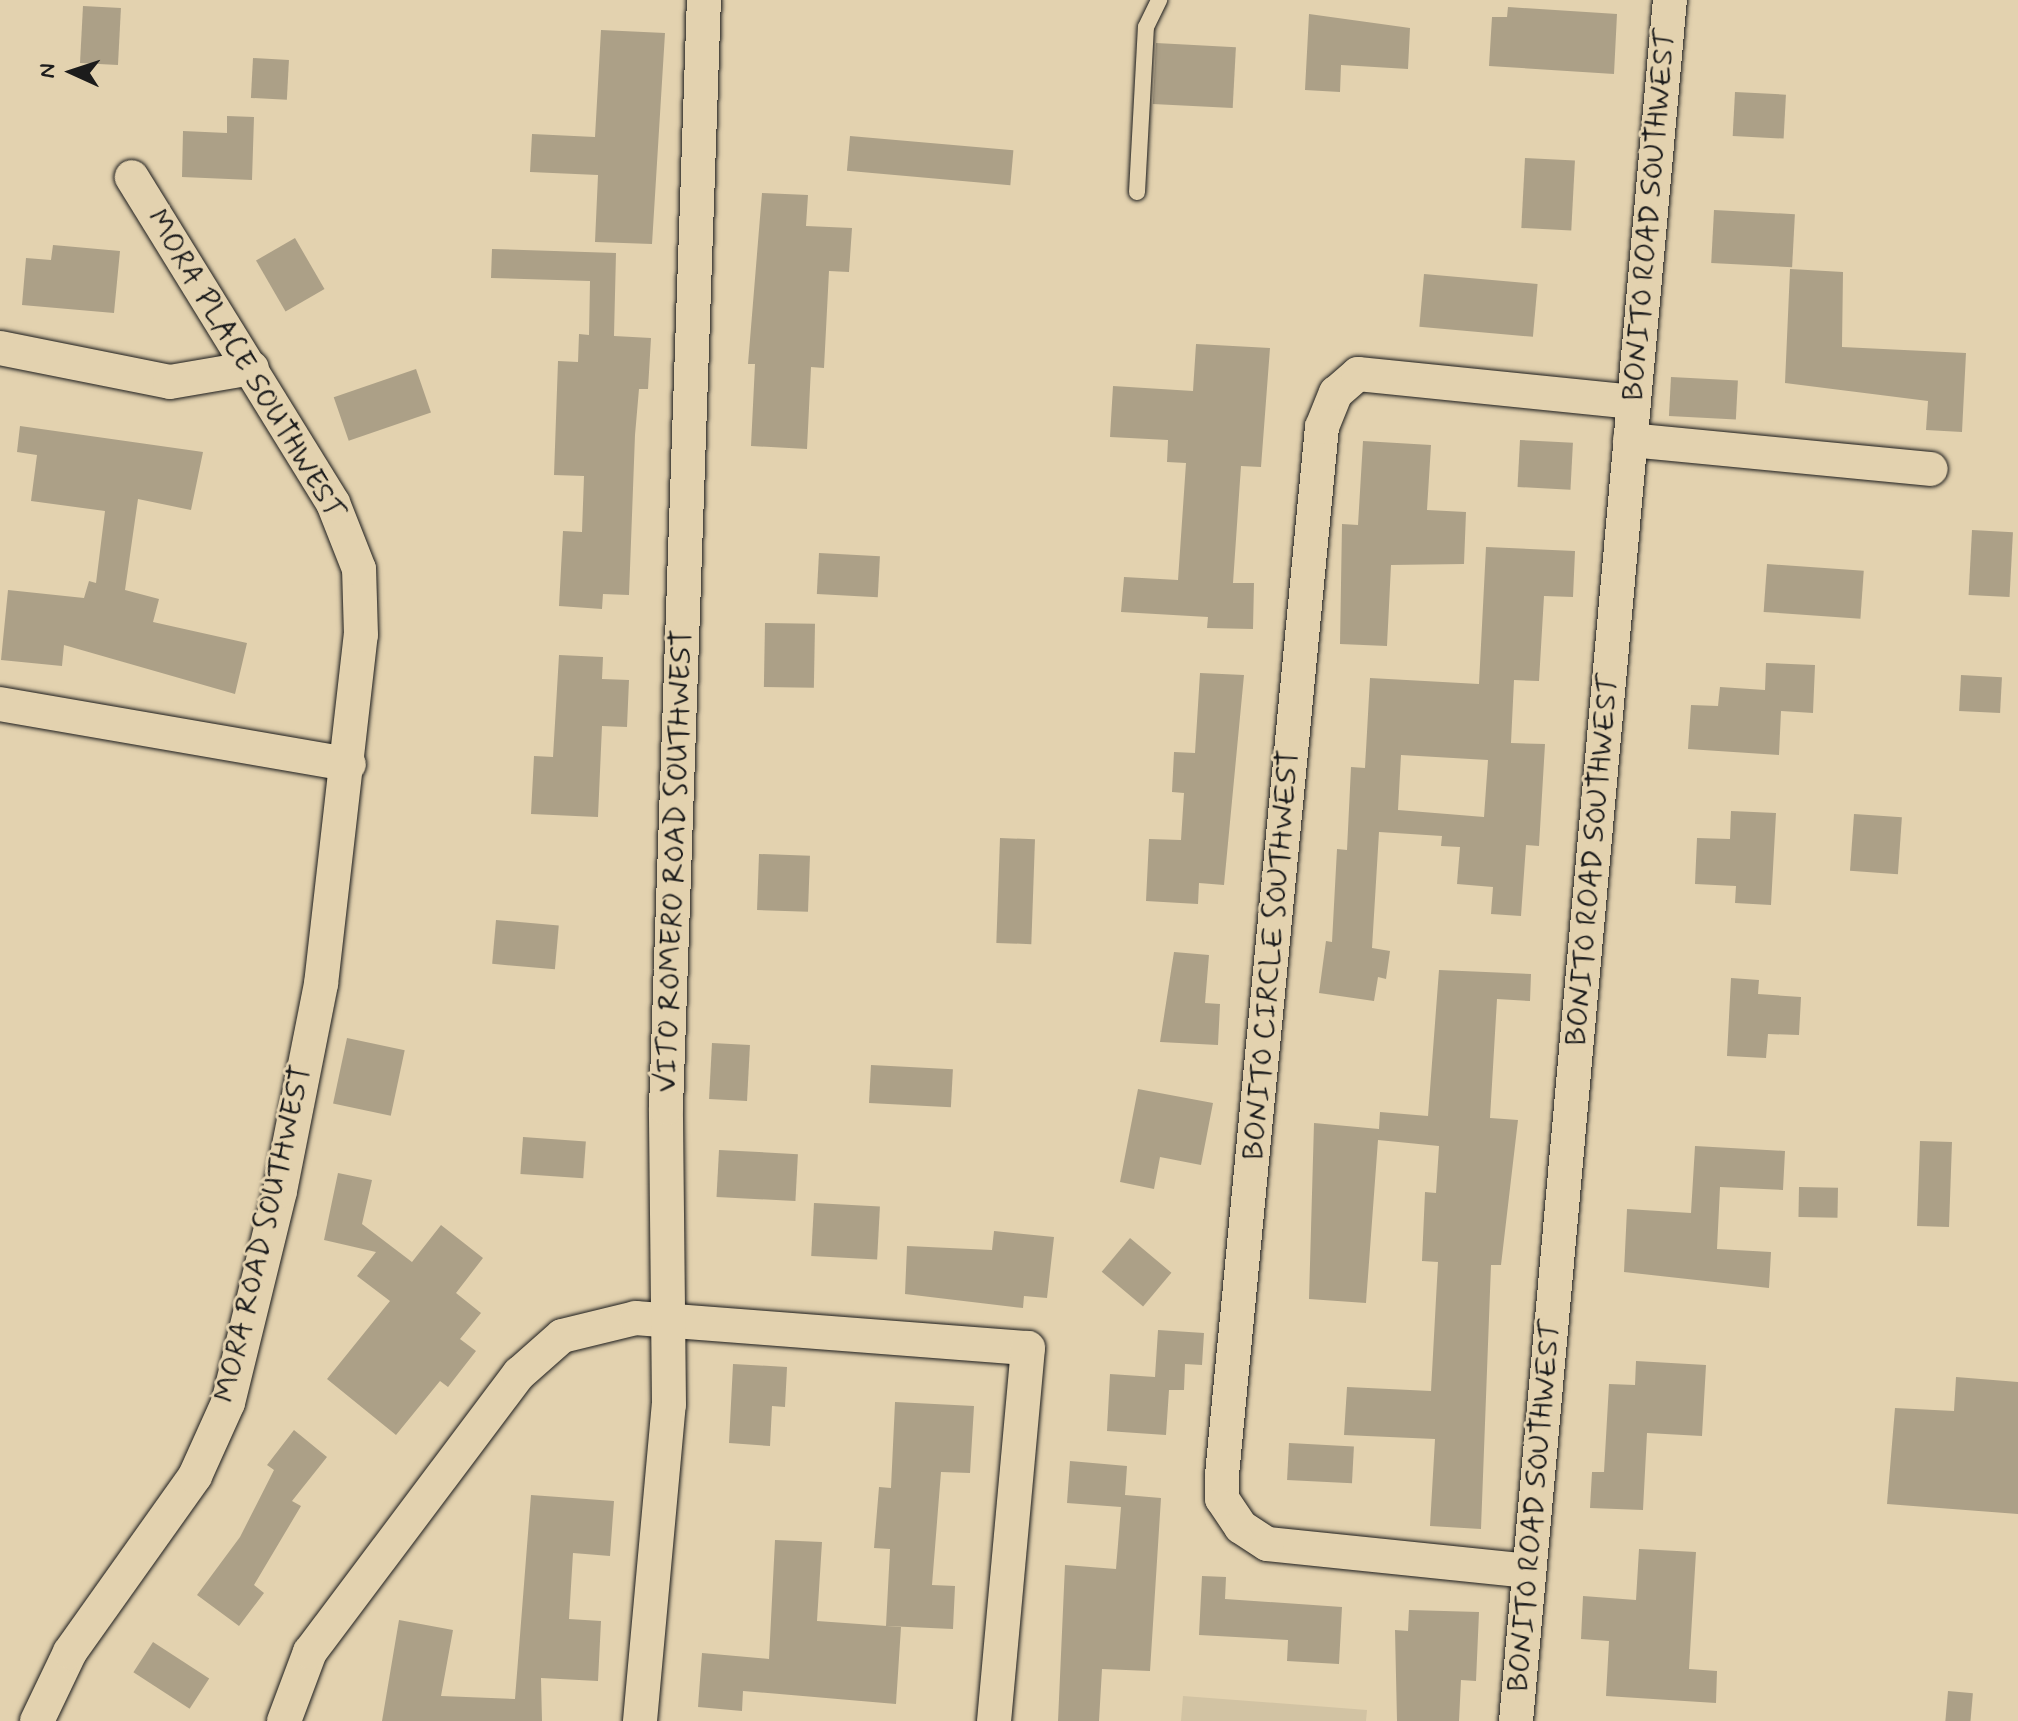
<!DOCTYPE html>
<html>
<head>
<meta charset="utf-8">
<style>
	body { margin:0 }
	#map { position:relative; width:2018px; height:1721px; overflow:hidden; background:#e3d2af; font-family:Mynerve,sans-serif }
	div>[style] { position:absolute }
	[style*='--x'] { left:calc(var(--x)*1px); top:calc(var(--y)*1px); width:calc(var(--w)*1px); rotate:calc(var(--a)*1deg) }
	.built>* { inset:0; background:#d2c3a3 }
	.building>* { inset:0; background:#aca087; transform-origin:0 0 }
	.roads { filter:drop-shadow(0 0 2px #1c1c1c) drop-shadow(0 0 2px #1c1c1c) }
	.lane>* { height:16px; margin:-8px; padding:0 8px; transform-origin:8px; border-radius:8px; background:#e3d2af }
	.street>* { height:34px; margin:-17px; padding:0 17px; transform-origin:17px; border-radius:17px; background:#e3d2af }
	span { translate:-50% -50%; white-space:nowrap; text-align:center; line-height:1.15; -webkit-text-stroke:6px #e3d2af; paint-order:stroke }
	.street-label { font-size:30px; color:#1c1c1c }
	.north { position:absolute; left:32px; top:32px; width:80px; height:80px; -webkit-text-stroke:6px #e3d2af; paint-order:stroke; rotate:273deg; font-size:22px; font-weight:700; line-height:32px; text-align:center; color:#1c1c1c }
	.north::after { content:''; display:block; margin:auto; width:28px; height:36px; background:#1c1c1c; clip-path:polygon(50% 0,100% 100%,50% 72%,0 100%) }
</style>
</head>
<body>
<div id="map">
	<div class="built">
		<div style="clip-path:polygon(1183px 1696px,1367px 1710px,1366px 1721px,1181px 1721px)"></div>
	</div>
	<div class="building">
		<div style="left:83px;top:6px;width:38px;height:57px;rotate:3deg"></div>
		<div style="clip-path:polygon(1508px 7px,1617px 14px,1614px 74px,1489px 66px,1492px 17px,1507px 17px)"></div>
		<div style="clip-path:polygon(1309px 14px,1410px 28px,1408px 69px,1341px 65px,1340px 92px,1305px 90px)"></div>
		<div style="clip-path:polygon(601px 30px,665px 33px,652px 244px,595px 242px,598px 175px,530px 172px,532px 134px,595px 137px)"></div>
		<div style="left:1156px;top:43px;width:80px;height:61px;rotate:3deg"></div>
		<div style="left:253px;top:58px;width:36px;height:40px;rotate:3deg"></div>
		<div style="left:1735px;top:92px;width:51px;height:44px;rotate:3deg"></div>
		<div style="clip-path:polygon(227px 116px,254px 117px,252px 180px,182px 177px,183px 131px,227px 133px)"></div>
		<div style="left:850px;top:136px;width:164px;height:35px;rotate:5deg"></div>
		<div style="left:1525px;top:158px;width:50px;height:70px;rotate:3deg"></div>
		<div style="clip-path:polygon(762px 193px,808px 195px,806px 226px,852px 228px,849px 272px,829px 271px,824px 368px,811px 367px,807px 449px,751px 446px,755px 364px,748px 364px)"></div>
		<div style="left:1714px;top:210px;width:81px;height:53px;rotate:3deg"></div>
		<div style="left:295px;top:238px;width:59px;height:45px;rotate:60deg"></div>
		<div style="clip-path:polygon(53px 245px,120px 251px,114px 313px,22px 305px,26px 258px,51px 260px)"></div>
		<div style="clip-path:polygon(492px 249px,616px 253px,614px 336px,651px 338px,648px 389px,639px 389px,635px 435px,629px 595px,603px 594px,602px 609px,559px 606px,563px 531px,582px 532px,584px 476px,554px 475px,558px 361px,578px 362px,579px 334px,589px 335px,590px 281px,491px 278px)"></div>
		<div style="clip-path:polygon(1790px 269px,1843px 272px,1842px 347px,1966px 353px,1962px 432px,1926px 430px,1928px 401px,1785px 383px)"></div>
		<div style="left:1424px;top:274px;width:114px;height:53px;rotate:5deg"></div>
		<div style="clip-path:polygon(1196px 344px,1270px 348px,1261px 467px,1241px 466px,1233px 583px,1254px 583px,1253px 629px,1207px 628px,1208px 617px,1121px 612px,1124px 577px,1178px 580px,1186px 463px,1167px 462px,1168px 440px,1110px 437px,1113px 386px,1193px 391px)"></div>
		<div style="left:416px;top:369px;width:46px;height:87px;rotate:71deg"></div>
		<div style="left:1671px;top:377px;width:67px;height:39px;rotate:3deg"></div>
		<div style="clip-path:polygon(20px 426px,203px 452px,191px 510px,138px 499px,125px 590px,159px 599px,153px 622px,247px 643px,235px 694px,64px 645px,62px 666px,1px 660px,8px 590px,84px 598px,89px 581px,96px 583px,105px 511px,31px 501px,37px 455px,17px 452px)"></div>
		<div style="left:1520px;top:440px;width:53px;height:47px;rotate:3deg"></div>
		<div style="clip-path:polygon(1363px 441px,1431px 445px,1427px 510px,1466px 512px,1464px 564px,1391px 565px,1387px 646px,1340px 644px,1342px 524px,1358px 525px)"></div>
		<div style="left:1972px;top:530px;width:41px;height:65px;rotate:3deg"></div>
		<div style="clip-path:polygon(evenodd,1486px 547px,1575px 551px,1573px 597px,1544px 596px,1539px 681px,1514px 680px,1511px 743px,1545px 744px,1539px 846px,1526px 845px,1521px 916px,1491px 914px,1493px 887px,1457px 884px,1460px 847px,1441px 846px,1442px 836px,1379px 832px,1372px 948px,1390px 951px,1386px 979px,1378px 977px,1374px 1001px,1319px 993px,1326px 941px,1332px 942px,1337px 849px,1347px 850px,1351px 767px,1365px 768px,1370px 678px,1479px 684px,1486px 547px,1401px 755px,1488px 760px,1484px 817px,1398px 810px,1401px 755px)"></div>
		<div style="left:819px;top:553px;width:61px;height:41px;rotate:3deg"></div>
		<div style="left:1767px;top:564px;width:97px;height:48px;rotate:4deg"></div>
		<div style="left:765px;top:623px;width:50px;height:64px;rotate:1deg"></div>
		<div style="clip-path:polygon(559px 655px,603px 657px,602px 679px,629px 680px,627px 727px,602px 726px,598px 817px,531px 814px,534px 756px,553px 757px)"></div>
		<div style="clip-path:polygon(1766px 663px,1815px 665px,1813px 713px,1781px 711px,1779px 755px,1688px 749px,1691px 705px,1718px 706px,1720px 687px,1765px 690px)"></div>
		<div style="clip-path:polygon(1200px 673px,1244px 675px,1224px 885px,1199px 883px,1198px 904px,1146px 901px,1149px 839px,1181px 840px,1184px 793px,1172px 792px,1174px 752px,1195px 753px)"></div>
		<div style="left:1961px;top:675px;width:41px;height:36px;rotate:3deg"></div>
		<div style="clip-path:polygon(1731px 811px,1776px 813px,1771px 905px,1735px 903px,1736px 886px,1695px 884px,1697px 838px,1730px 839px)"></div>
		<div style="left:1854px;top:814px;width:48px;height:57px;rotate:4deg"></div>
		<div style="left:1000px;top:838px;width:35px;height:105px;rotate:2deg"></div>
		<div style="left:759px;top:854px;width:51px;height:56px;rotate:2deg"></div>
		<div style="left:496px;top:920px;width:63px;height:44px;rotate:5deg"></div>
		<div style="clip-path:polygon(1174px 952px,1209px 955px,1205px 1003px,1220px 1004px,1218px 1045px,1160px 1042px)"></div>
		<div style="clip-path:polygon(1439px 970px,1531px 974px,1530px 1001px,1497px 999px,1490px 1118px,1518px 1120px,1501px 1265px,1491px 1265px,1481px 1529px,1430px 1526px,1435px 1439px,1344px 1435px,1347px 1387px,1431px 1391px,1438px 1262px,1422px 1261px,1425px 1192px,1436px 1193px,1439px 1146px,1378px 1140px,1366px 1303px,1309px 1299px,1314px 1123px,1379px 1129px,1380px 1112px,1428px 1116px)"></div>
		<div style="clip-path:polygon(1731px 978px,1759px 980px,1758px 994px,1801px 997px,1799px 1035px,1768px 1034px,1766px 1058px,1727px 1056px)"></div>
		<div style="left:347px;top:1038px;width:59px;height:67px;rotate:12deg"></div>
		<div style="left:712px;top:1043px;width:38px;height:56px;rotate:3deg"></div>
		<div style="left:871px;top:1065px;width:82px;height:38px;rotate:3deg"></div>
		<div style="clip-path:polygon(1138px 1089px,1213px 1103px,1201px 1165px,1160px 1157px,1154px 1189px,1120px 1182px)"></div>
		<div style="left:523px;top:1137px;width:63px;height:37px;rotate:4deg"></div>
		<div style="left:1920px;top:1141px;width:32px;height:85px;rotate:2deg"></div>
		<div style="clip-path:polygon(1695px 1146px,1785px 1151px,1783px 1190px,1720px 1187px,1717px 1249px,1771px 1252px,1769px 1288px,1624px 1272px,1627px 1209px,1691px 1213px)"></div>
		<div style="left:719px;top:1150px;width:79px;height:47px;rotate:3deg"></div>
		<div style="clip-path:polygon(338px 1173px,372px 1180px,362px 1224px,412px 1262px,441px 1225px,483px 1258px,456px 1293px,481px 1313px,460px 1339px,476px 1351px,448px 1387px,440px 1381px,396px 1435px,327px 1379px,390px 1301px,357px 1276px,376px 1252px,324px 1240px)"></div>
		<div style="left:1799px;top:1187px;width:39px;height:30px;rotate:1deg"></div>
		<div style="left:814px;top:1203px;width:66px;height:53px;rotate:3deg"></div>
		<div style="clip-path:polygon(994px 1231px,1054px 1237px,1047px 1298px,1024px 1296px,1023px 1308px,905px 1294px,907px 1246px,992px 1250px)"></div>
		<div style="left:1130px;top:1238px;width:54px;height:44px;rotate:40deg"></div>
		<div style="clip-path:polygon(1158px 1330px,1204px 1333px,1202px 1365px,1185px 1364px,1184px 1390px,1169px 1390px,1166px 1435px,1107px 1431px,1110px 1374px,1155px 1377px)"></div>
		<div style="clip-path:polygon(1636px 1361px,1706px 1365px,1702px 1436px,1647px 1433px,1643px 1510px,1590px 1508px,1592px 1472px,1604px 1472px,1609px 1384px,1635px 1385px)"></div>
		<div style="clip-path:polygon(733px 1364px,787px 1367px,785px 1407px,772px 1406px,770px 1446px,729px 1443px)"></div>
		<div style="clip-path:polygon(1956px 1377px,2018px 1382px,2018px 1514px,1887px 1504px,1895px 1408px,1954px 1411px)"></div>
		<div style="clip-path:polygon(895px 1402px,974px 1406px,970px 1473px,941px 1472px,932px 1585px,955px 1586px,953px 1629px,886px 1626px,890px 1549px,874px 1548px,879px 1487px,891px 1488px)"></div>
		<div style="clip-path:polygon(294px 1430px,327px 1457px,292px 1501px,301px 1506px,254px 1585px,264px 1593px,239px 1626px,197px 1595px,240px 1537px,274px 1470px,267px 1465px)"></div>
		<div style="left:1289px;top:1443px;width:65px;height:37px;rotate:3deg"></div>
		<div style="clip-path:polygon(1070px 1461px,1127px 1466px,1125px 1495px,1161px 1498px,1150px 1671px,1102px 1669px,1099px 1721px,1058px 1721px,1065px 1565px,1116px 1569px,1121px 1507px,1067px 1503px)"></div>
		<div style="clip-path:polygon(531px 1495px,614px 1501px,610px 1556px,573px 1553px,569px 1619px,601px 1621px,598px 1681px,541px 1678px,542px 1721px,382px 1721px,399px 1620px,453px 1630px,441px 1696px,515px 1699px)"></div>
		<div style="clip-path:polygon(775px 1540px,822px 1542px,817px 1621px,901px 1627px,896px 1704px,743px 1691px,742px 1711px,698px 1707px,702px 1653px,769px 1659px)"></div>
		<div style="clip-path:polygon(1639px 1549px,1696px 1552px,1689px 1669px,1717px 1671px,1716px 1703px,1606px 1696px,1609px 1641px,1581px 1639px,1583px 1596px,1636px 1600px)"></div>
		<div style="clip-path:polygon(1202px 1576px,1226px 1577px,1225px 1599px,1342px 1607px,1339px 1664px,1287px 1661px,1288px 1640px,1199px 1635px)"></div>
		<div style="clip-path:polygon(1409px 1610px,1479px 1612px,1476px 1681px,1461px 1680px,1459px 1721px,1397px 1721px,1395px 1630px,1408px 1631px)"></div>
		<div style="left:153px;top:1642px;width:67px;height:36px;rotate:33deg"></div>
		<div style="left:1948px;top:1691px;width:25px;height:30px;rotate:5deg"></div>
	</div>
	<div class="roads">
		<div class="lane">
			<div style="--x:1137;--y:192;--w:165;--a:-86.9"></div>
			<div style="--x:1146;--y:27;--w:30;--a:-64"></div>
		</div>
		<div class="street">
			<div style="--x:0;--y:348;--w:173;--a:11.3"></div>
			<div style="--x:170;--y:382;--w:83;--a:-9.7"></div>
			<div style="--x:1630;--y:440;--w:302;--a:5.5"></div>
			<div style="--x:0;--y:704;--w:354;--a:9.8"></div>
			<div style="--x:1529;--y:1571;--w:263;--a:-174.1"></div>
			<div style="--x:1267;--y:1544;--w:31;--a:-147"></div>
			<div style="--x:1241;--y:1527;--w:34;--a:-124"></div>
			<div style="--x:1222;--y:1499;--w:24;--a:-90"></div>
			<div style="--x:1222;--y:1475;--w:1053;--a:-84.55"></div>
			<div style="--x:1322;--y:427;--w:37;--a:-68"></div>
			<div style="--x:1336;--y:393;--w:29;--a:-41"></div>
			<div style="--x:1358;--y:374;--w:277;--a:5.8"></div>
			<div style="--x:37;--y:1721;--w:76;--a:-64.4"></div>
			<div style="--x:70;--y:1652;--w:216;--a:-54.6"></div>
			<div style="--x:195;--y:1476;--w:80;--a:-65.7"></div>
			<div style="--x:228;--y:1403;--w:218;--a:-76.2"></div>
			<div style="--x:280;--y:1191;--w:211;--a:-78.8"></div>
			<div style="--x:321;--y:984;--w:351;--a:-83.5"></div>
			<div style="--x:361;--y:635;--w:66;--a:-91.7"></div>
			<div style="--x:359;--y:569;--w:71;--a:-111.5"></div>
			<div style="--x:333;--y:503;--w:383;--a:-121.7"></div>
			<div style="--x:284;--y:1721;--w:74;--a:-69.4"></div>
			<div style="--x:310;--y:1652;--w:348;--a:-53.1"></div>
			<div style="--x:519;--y:1374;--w:57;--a:-41.5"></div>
			<div style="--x:562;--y:1336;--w:76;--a:-13.7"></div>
			<div style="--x:636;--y:1318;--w:393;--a:4.4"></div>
			<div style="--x:1028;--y:1348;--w:375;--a:95.2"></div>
			<div style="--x:640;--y:1721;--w:317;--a:-84.8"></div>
			<div style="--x:669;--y:1405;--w:297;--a:-90.6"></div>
			<div style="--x:666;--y:1108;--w:1109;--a:-88.04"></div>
			<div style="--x:1516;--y:1721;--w:1728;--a:-84.89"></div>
		</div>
	</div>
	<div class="street-label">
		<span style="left:1650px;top:215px;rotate:-85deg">BONITO ROAD SOUTHWEST</span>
		<span style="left:245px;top:365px;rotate:59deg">MORA PLACE SOUTHWEST</span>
		<span style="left:1593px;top:860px;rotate:-85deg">BONITO ROAD SOUTHWEST</span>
		<span style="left:675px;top:861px;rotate:-88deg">VITO ROMERO ROAD SOUTHWEST</span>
		<span style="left:1272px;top:955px;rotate:-85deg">BONITO CIRCLE SOUTHWEST</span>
		<span style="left:264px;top:1234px;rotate:-77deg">MORA ROAD SOUTHWEST</span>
		<span style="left:1535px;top:1506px;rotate:-85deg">BONITO ROAD SOUTHWEST</span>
	</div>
	<div class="north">N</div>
</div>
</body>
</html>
